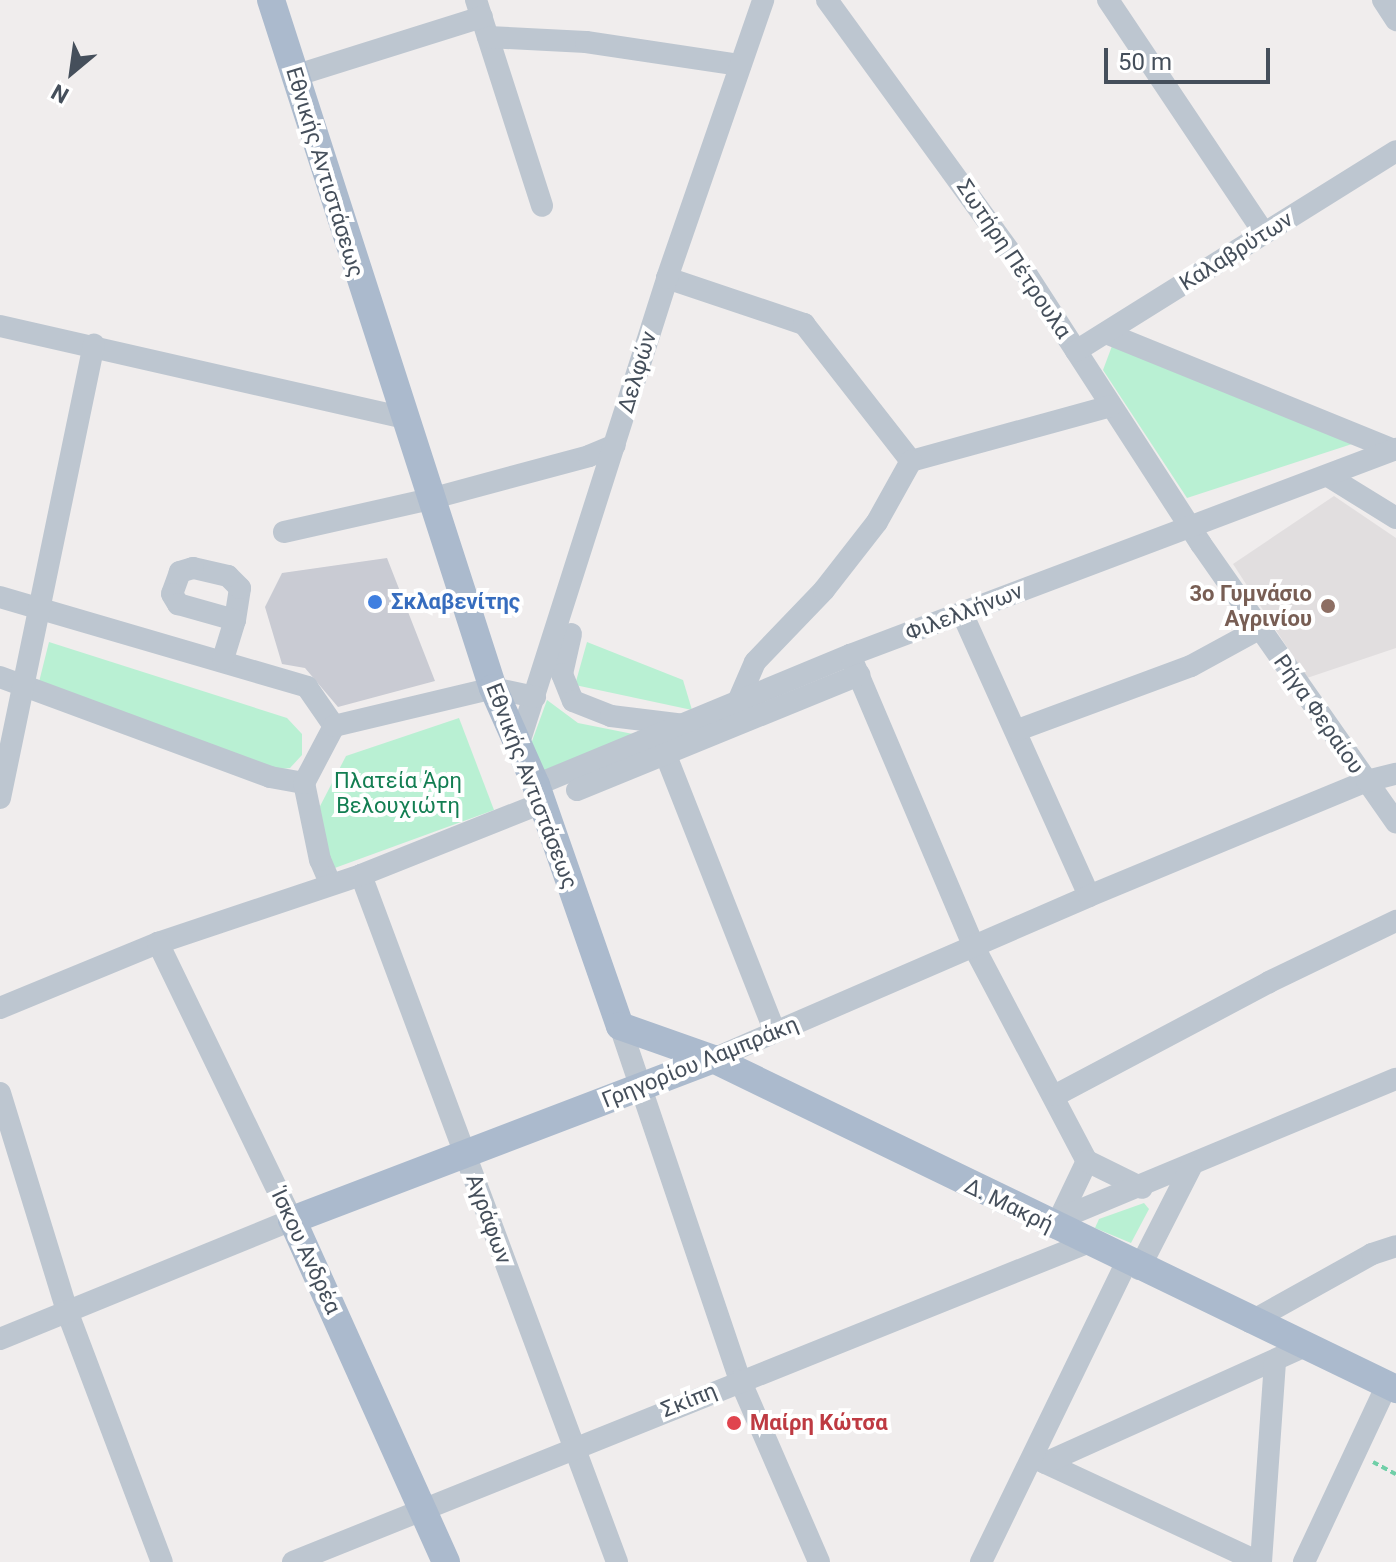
<!DOCTYPE html>
<html>
<head>
<meta charset="utf-8">
<style>
	body { margin:0 }
	#map { position:relative; width:1396px; height:1562px; overflow:hidden; background:#f0eded; font-family:Roboto,sans-serif }
	div>[style] { position:absolute }
	[style*='--x'] { left:calc(var(--x)*1px); top:calc(var(--y)*1px); width:calc(var(--w)*1px); rotate:calc(var(--a)*1deg) }
	.education>* { inset:0; background:#e1dedf }
	.green>* { inset:0; background:#b9f0d3 }
	.building>* { inset:0; background:#c9cbd3 }
	.path>* { height:4px; margin-top:-2px; transform-origin:0; background:repeating-linear-gradient(90deg,#70cfa8 0 6px,transparent 0 10px) }
	.minor>* { height:22px; margin:-11px; padding:0 11px; transform-origin:11px; border-radius:11px; background:#bdc6d0 }
	.major>* { height:28px; margin:-14px; padding:0 14px; transform-origin:14px; border-radius:14px; background:#abbacd }
	.dots>* { width:22px; height:22px; translate:-50% -50%; box-sizing:border-box; border:4px solid #fff; border-radius:50% }
	span { translate:-50% -50%; white-space:nowrap; text-align:center; line-height:1.15; -webkit-text-stroke:8px #fff; paint-order:stroke }
	.street-label { font-size:22px; color:#454f5b }
	.education-label { font-size:22px; color:#785e54; font-weight:700 }
	.right { translate:-100% -50%; text-align:right }
	.shop-label { font-size:22px; color:#366cbe; font-weight:700 }
	.left { translate:0 -50%; text-align:left }
	.park-label { font-size:22px; color:#137e52 }
	.health-label { font-size:22px; color:#be3a42; font-weight:700 }
	.north { position:absolute; left:32px; top:32px; width:80px; height:80px; -webkit-text-stroke:6px #fff; paint-order:stroke; rotate:209deg; font-size:22px; font-weight:700; line-height:32px; text-align:center; color:#454f5b }
	.north::after { content:''; display:block; margin:auto; width:28px; height:36px; background:#454f5b; clip-path:polygon(50% 0,100% 100%,50% 72%,0 100%) }
	.scale { position:absolute; left:1104px; top:48px; width:166px; height:36px; box-sizing:border-box; border:4px solid #454f5b; border-top:0; padding-left:10px; font-size:24px; line-height:28px; white-space:nowrap; color:#454f5b; -webkit-text-stroke:6px #fff; paint-order:stroke }
</style>
</head>
<body>
<div id="map">
	<div class="education">
		<div style="clip-path:polygon(1334px 496px,1396px 538px,1396px 648px,1307px 678px,1233px 564px)"></div>
	</div>
	<div class="green">
		<div style="clip-path:polygon(1112px 346px,1352px 444px,1187px 498px,1103px 370px)"></div>
		<div style="clip-path:polygon(49px 642px,287px 718px,302px 734px,302px 755px,290px 768px,272px 770px,39px 682px)"></div>
		<div style="clip-path:polygon(587px 642px,683px 680px,692px 710px,575px 685px)"></div>
		<div style="clip-path:polygon(547px 700px,578px 723px,633px 734px,544px 775px,531px 744px)"></div>
		<div style="clip-path:polygon(459px 718px,494px 810px,332px 869px,317px 812px,346px 756px)"></div>
		<div style="clip-path:polygon(1144px 1203px,1149px 1209px,1131px 1243px,1095px 1228px,1099px 1219px)"></div>
	</div>
	<div class="building">
		<div style="clip-path:polygon(387px 558px,435px 681px,338px 707px,305px 668px,282px 664px,265px 607px,282px 573px)"></div>
	</div>
	<div class="path">
		<div style="--x:1373;--y:1462;--w:26;--a:28"></div>
	</div>
	<div class="minor">
		<div style="--x:476;--y:0;--w:216;--a:72.2"></div>
		<div style="--x:827;--y:0;--w:340;--a:54"></div>
		<div style="--x:1027;--y:275;--w:320;--a:57.1"></div>
		<div style="--x:1201;--y:544;--w:340;--a:55"></div>
		<div style="--x:1108;--y:0;--w:280;--a:56.2"></div>
		<div style="--x:1383;--y:0;--w:24;--a:57"></div>
		<div style="--x:488;--y:37;--w:98;--a:2.9"></div>
		<div style="--x:586;--y:42;--w:156;--a:8.5"></div>
		<div style="--x:294;--y:76;--w:197;--a:-17.4"></div>
		<div style="--x:667;--y:278;--w:145;--a:18.6"></div>
		<div style="--x:804;--y:324;--w:174;--a:52"></div>
		<div style="--x:911;--y:461;--w:207;--a:-15.4"></div>
		<div style="--x:0;--y:326;--w:412;--a:12.8"></div>
		<div style="--x:1106;--y:333;--w:311;--a:22.1"></div>
		<div style="--x:1076;--y:351;--w:377;--a:-32"></div>
		<div style="--x:1328;--y:476;--w:80;--a:31.7"></div>
		<div style="--x:284;--y:532;--w:150;--a:-12.7"></div>
		<div style="--x:430;--y:499;--w:165;--a:-15.1"></div>
		<div style="--x:589;--y:456;--w:28;--a:-23"></div>
		<div style="--x:0;--y:597;--w:320;--a:16.3"></div>
		<div style="--x:307;--y:687;--w:47;--a:55.3"></div>
		<div style="--x:962;--y:613;--w:310;--a:65.8"></div>
		<div style="--x:571;--y:634;--w:41;--a:102.7"></div>
		<div style="--x:562;--y:674;--w:29;--a:68"></div>
		<div style="--x:573;--y:701;--w:41;--a:21.5"></div>
		<div style="--x:611;--y:716;--w:74;--a:7"></div>
		<div style="--x:850;--y:655;--w:319;--a:67"></div>
		<div style="--x:975;--y:949;--w:240;--a:62.2"></div>
		<div style="--x:1087;--y:1161;--w:74;--a:115.5"></div>
		<div style="--x:223;--y:659;--w:41;--a:-72.9"></div>
		<div style="--x:235;--y:620;--w:32;--a:-81"></div>
		<div style="--x:240;--y:588;--w:17;--a:-135"></div>
		<div style="--x:228;--y:576;--w:36;--a:-167"></div>
		<div style="--x:193;--y:568;--w:14;--a:163"></div>
		<div style="--x:180;--y:572;--w:23;--a:110"></div>
		<div style="--x:172;--y:594;--w:12;--a:59"></div>
		<div style="--x:178;--y:604;--w:59;--a:15.7"></div>
		<div style="--x:0;--y:677;--w:288;--a:20.3"></div>
		<div style="--x:270;--y:777;--w:35;--a:10"></div>
		<div style="--x:739;--y:699;--w:40;--a:-66.6"></div>
		<div style="--x:755;--y:662;--w:100;--a:-46.2"></div>
		<div style="--x:824;--y:590;--w:86;--a:-52.1"></div>
		<div style="--x:877;--y:522;--w:70;--a:-60.9"></div>
		<div style="--x:1018;--y:730;--w:184;--a:-20.3"></div>
		<div style="--x:1191;--y:666;--w:77;--a:-28.6"></div>
		<div style="--x:518;--y:746;--w:491;--a:-72.3"></div>
		<div style="--x:667;--y:278;--w:294;--a:-70.9"></div>
		<div style="--x:665;--y:753;--w:300;--a:68.5"></div>
		<div style="--x:536;--y:785;--w:340;--a:-22.5"></div>
		<div style="--x:850;--y:655;--w:584;--a:-20.67"></div>
		<div style="--x:577;--y:790;--w:305;--a:-22.2"></div>
		<div style="--x:0;--y:798;--w:463;--a:-78.3"></div>
		<div style="--x:361;--y:875;--w:733;--a:69.56"></div>
		<div style="--x:330;--y:883;--w:25;--a:-113"></div>
		<div style="--x:320;--y:860;--w:79;--a:-101.7"></div>
		<div style="--x:304;--y:783;--w:64;--a:-62.2"></div>
		<div style="--x:334;--y:726;--w:163;--a:-13.4"></div>
		<div style="--x:493;--y:688;--w:43;--a:12.1"></div>
		<div style="--x:0;--y:1008;--w:171;--a:-22.4"></div>
		<div style="--x:158;--y:943;--w:214;--a:-18.5"></div>
		<div style="--x:361;--y:875;--w:195;--a:-21.7"></div>
		<div style="--x:620;--y:1026;--w:374;--a:71.3"></div>
		<div style="--x:740;--y:1380;--w:198;--a:66.5"></div>
		<div style="--x:713;--y:1059;--w:410;--a:-23.4"></div>
		<div style="--x:1089;--y:896;--w:301;--a:-22.5"></div>
		<div style="--x:1367;--y:781;--w:30;--a:-14"></div>
		<div style="--x:0;--y:1093;--w:228;--a:72.9"></div>
		<div style="--x:67;--y:1311;--w:268;--a:69.3"></div>
		<div style="--x:1056;--y:1095;--w:241;--a:-27.9"></div>
		<div style="--x:1269;--y:982;--w:141;--a:-25.7"></div>
		<div style="--x:1087;--y:1161;--w:61;--a:26.1"></div>
		<div style="--x:1059;--y:1219;--w:365;--a:-22.6"></div>
		<div style="--x:1139;--y:1269;--w:114;--a:-63"></div>
		<div style="--x:1250;--y:1322;--w:140;--a:-29.1"></div>
		<div style="--x:1372;--y:1254;--w:25;--a:-18"></div>
		<div style="--x:0;--y:1339;--w:315;--a:-22.2"></div>
		<div style="--x:292;--y:1220;--w:308;--a:-115.8"></div>
		<div style="--x:1039;--y:1460;--w:242;--a:24.9"></div>
		<div style="--x:1045;--y:1463;--w:283;--a:-24.2"></div>
		<div style="--x:293;--y:1562;--w:856;--a:-21.89"></div>
		<div style="--x:981;--y:1562;--w:332;--a:-64.1"></div>
		<div style="--x:1261;--y:1562;--w:201;--a:-86"></div>
		<div style="--x:1304;--y:1562;--w:195;--a:-64.9"></div>
	</div>
	<div class="major">
		<div style="--x:271;--y:0;--w:723;--a:72.12"></div>
		<div style="--x:493;--y:688;--w:106;--a:66.1"></div>
		<div style="--x:536;--y:785;--w:255;--a:70.8"></div>
		<div style="--x:620;--y:1026;--w:99;--a:19.5"></div>
		<div style="--x:713;--y:1059;--w:759;--a:25.79"></div>
		<div style="--x:446;--y:1562;--w:375;--a:-114.2"></div>
		<div style="--x:292;--y:1220;--w:451;--a:-20.9"></div>
	</div>
	<div class="dots">
		<div style="left:375px;top:602px;background:#3f7fe0"></div>
		<div style="left:1328px;top:606px;background:#8d6e63"></div>
		<div style="left:734px;top:1423px;background:#e0444e"></div>
	</div>
	<div class="street-label">
		<span style="left:325px;top:172px;rotate:73deg">Εθνικής Αντιστάσεως</span>
		<span style="left:1236px;top:251px;rotate:-32deg">Καλαβρύτων</span>
		<span style="left:1014px;top:259px;rotate:56deg">Σωτήρη Πέτρουλα</span>
		<span style="left:637px;top:372px;rotate:-73deg">Δελφών</span>
		<span style="left:964px;top:612px;rotate:-21deg">Φιλελλήνων</span>
		<span style="left:1319px;top:714px;rotate:55deg">Ρήγα Φεραίου</span>
		<span style="left:532px;top:786px;rotate:69deg">Εθνικής Αντιστάσεως</span>
		<span style="left:700px;top:1062px;rotate:-22deg">Γρηγορίου Λαμπράκη</span>
		<span style="left:1009px;top:1205px;rotate:26deg">Δ. Μακρή</span>
		<span style="left:489px;top:1219px;rotate:70deg">Αγράφων</span>
		<span style="left:306px;top:1251px;rotate:65deg">Ίσκου Ανδρέα</span>
		<span style="left:689px;top:1400px;rotate:-22deg">Σκίπη</span>
	</div>
	<div class="education-label">
		<span class="right" style="left:1312px;top:606px">3ο Γυμνάσιο<br>Αγρινίου</span>
	</div>
	<div class="shop-label">
		<span class="left" style="left:391px;top:602px">Σκλαβενίτης</span>
	</div>
	<div class="park-label">
		<span style="left:398px;top:793px">Πλατεία Άρη<br>Βελουχιώτη</span>
	</div>
	<div class="health-label">
		<span class="left" style="left:750px;top:1423px">Μαίρη Κώτσα</span>
	</div>
	<div class="north">N</div>
	<div class="scale">50 m</div>
</div>
</body>
</html>
